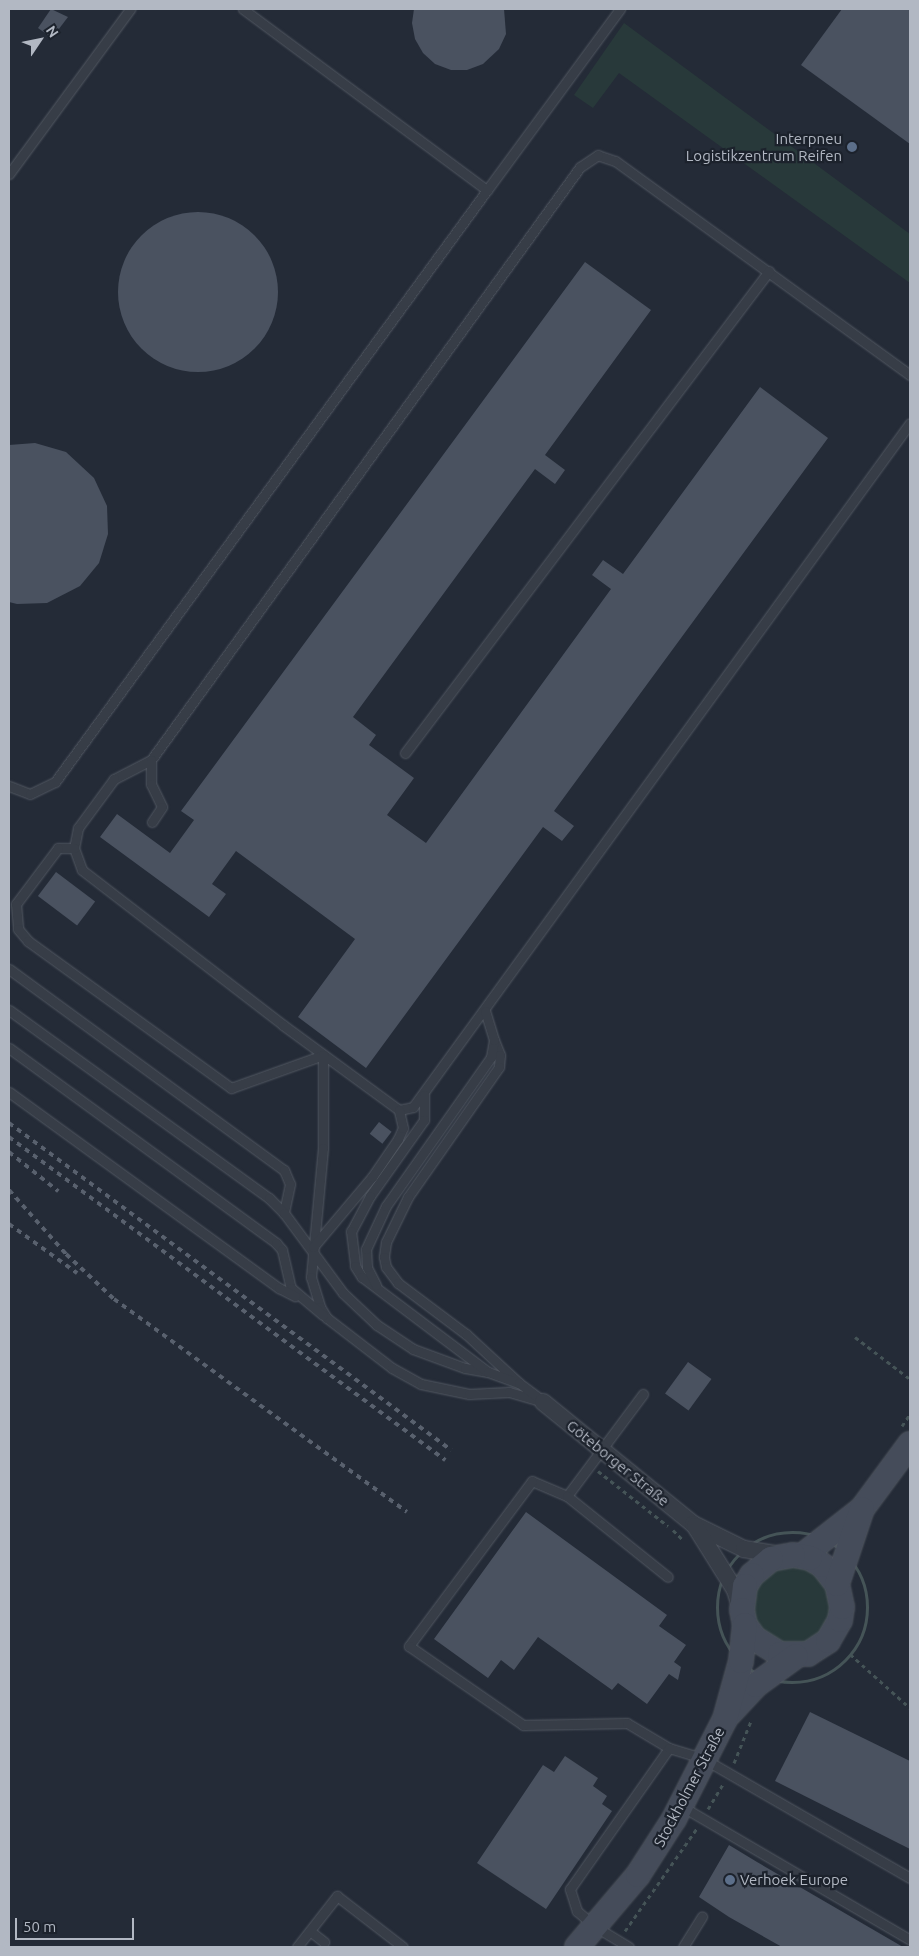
<!DOCTYPE html>
<html>
<head>
<meta charset="utf-8">
<style>
	body { margin:0 }
	#map { position:relative; width:919px; height:1956px; overflow:hidden; background:#242b37; font-family:Ubuntu,sans-serif }
	div>[style] { position:absolute }
	[style*='--x'] { left:calc(var(--x)*1px); top:calc(var(--y)*1px); width:calc(var(--w)*1px); rotate:calc(var(--a)*1deg) }
	.green>* { inset:0; background:#28393a }
	.round { border-radius:50% }
	.building>* { inset:0; background:#4a5260; transform-origin:0 0 }
	.path>* { height:3px; margin-top:-1.5px; transform-origin:0; background:repeating-linear-gradient(90deg,#455457 0 4px,transparent 0 8px) }
	.path>.ring { margin:-1.5px; padding:0; box-sizing:content-box; background:none; border:3px solid #455457; border-radius:50% }
	.roads { filter:drop-shadow(0 0 1px #525862) drop-shadow(0 0 1px #525862) }
	.lane>* { height:9px; margin:-4.5px; padding:0 4.5px; transform-origin:4.5px; border-radius:4.5px; background:#373d47 }
	.street>* { height:16px; margin:-8px; padding:0 8px; transform-origin:8px; border-radius:8px; background:#373d47 }
	.secondary>* { height:24px; margin:-12px; padding:0 12px; transform-origin:12px; border-radius:12px; background:#454c5a }
	.rail>* { height:4px; margin-top:-2px; transform-origin:0; background:repeating-linear-gradient(90deg,#59616e 0 5px,transparent 0 10px) }
	.dots>* { width:14px; height:14px; translate:-50% -50%; box-sizing:border-box; border:2px solid #1c222c; border-radius:50% }
	span { translate:-50% -50%; white-space:nowrap; text-align:center; line-height:1.15; -webkit-text-stroke:4.5px #1c222c; paint-order:stroke }
	.poi-label { font-size:15px; color:#b2b8c3 }
	.right { translate:-100% -50%; text-align:right }
	.left { translate:0 -50%; text-align:left }
	.street-label { font-size:15px; color:#b2b8c3 }
	.frame { position:absolute; inset:0; border:10px solid #b2b8c3; pointer-events:none }
	.north { position:absolute; left:15px; top:15px; width:50px; height:50px; -webkit-text-stroke:4px #1c222c; paint-order:stroke; rotate:56deg; font-size:14px; font-weight:700; line-height:20px; text-align:center; color:#b2b8c3 }
	.north::after { content:''; display:block; margin:auto; width:18px; height:22px; background:#b2b8c3; clip-path:polygon(50% 0,100% 100%,50% 72%,0 100%) }
	.scale { position:absolute; left:15px; top:1918px; width:119px; height:22px; box-sizing:border-box; border:2px solid #b2b8c3; border-top:0; padding-left:6px; font-size:15px; line-height:18px; white-space:nowrap; color:#b2b8c3; -webkit-text-stroke:4px #1c222c; paint-order:stroke }
</style>
</head>
<body>
<div id="map">
	<div class="green">
		<div style="clip-path:polygon(624px 23px,910px 234px,910px 283px,619px 73px,593px 108px,574px 95px)"></div>
		<div class="round" style="left:753px;top:1567px;width:78px;height:78px"></div>
	</div>
	<div class="building">
		<div style="clip-path:polygon(51px 9px,68px 17px,52px 38px,38px 28px)"></div>
		<div style="clip-path:polygon(414px 9px,504px 9px,506px 34px,499px 49px,483px 64px,467px 70px,451px 70px,435px 64px,423px 53px,415px 39px,412px 23px)"></div>
		<div style="clip-path:polygon(842px 9px,910px 9px,910px 144px,801px 65px)"></div>
		<div class="round" style="left:118px;top:212px;width:160px;height:160px"></div>
		<div style="clip-path:polygon(585px 262px,651px 310px,545px 455px,565px 470px,555px 484px,535px 469px,353px 717px,376px 735px,369px 745px,414px 778px,387px 815px,426px 843px,611px 589px,592px 575px,603px 560px,623px 574px,760px 387px,828px 438px,554px 811px,574px 826px,562px 841px,543px 827px,366px 1068px,298px 1017px,355px 939px,236px 851px,212px 884px,226px 894px,209px 917px,100px 837px,117px 814px,170px 853px,194px 820px,181px 811px)"></div>
		<div style="clip-path:polygon(35px 443px,66px 452px,94px 478px,107px 506px,108px 534px,99px 563px,80px 586px,47px 603px,17px 604px,9px 602px,9px 445px)"></div>
		<div style="left:56px;top:872px;width:49px;height:30px;rotate:37deg"></div>
		<div style="left:379px;top:1122px;width:16px;height:15px;rotate:38deg"></div>
		<div style="left:688px;top:1362px;width:29px;height:39px;rotate:36deg"></div>
		<div style="clip-path:polygon(526px 1512px,667px 1615px,659px 1626px,686px 1645px,674px 1662px,681px 1667px,678px 1680px,669px 1674px,647px 1704px,618px 1683px,612px 1690px,538px 1637px,514px 1670px,501px 1660px,488px 1678px,434px 1639px)"></div>
		<div style="clip-path:polygon(810px 1712px,910px 1761px,910px 1849px,775px 1781px)"></div>
		<div style="clip-path:polygon(565px 1756px,598px 1778px,593px 1786px,607px 1796px,602px 1804px,612px 1811px,546px 1909px,477px 1863px,543px 1765px,554px 1772px)"></div>
		<div style="clip-path:polygon(729px 1845px,757px 1862px,903px 1947px,782px 1947px,729px 1917px,699px 1897px)"></div>
	</div>
	<div class="path">
		<div style="--x:855;--y:1337;--w:69;--a:37.4"></div>
		<div style="--x:902;--y:1426;--w:14;--a:-56"></div>
		<div style="--x:598;--y:1471;--w:89;--a:38.2"></div>
		<div style="--x:673;--y:1530;--w:16;--a:45"></div>
		<div class="ring" style="left:717px;top:1532px;width:147px;height:147px"></div>
		<div style="--x:850;--y:1654;--w:81;--a:42"></div>
		<div style="--x:734;--y:1763;--w:45;--a:-68"></div>
		<div style="--x:708;--y:1809;--w:31;--a:-59"></div>
		<div style="--x:625;--y:1931;--w:126;--a:-55"></div>
	</div>
	<div class="roads">
		<div class="lane">
			<div style="--x:243;--y:9;--w:304;--a:36.6"></div>
			<div style="--x:487;--y:190;--w:225;--a:-53.7"></div>
			<div style="--x:9;--y:174;--w:205;--a:-53.7"></div>
			<div style="--x:910;--y:375;--w:364;--a:-144"></div>
			<div style="--x:615;--y:161;--w:18;--a:-161"></div>
			<div style="--x:598;--y:155;--w:22;--a:146"></div>
			<div style="--x:580;--y:167;--w:732;--a:125.88"></div>
			<div style="--x:151;--y:760;--w:42;--a:152.8"></div>
			<div style="--x:114;--y:779;--w:61;--a:126.3"></div>
			<div style="--x:78;--y:828;--w:20;--a:101"></div>
			<div style="--x:74;--y:848;--w:23;--a:70"></div>
			<div style="--x:82;--y:870;--w:254;--a:37.6"></div>
			<div style="--x:283;--y:1025;--w:144;--a:36.2"></div>
			<div style="--x:399;--y:1110;--w:14;--a:-12"></div>
			<div style="--x:413;--y:1107;--w:845;--a:-54"></div>
			<div style="--x:405;--y:753;--w:604;--a:-52.94"></div>
			<div style="--x:151;--y:760;--w:24;--a:90"></div>
			<div style="--x:151;--y:784;--w:25;--a:64"></div>
			<div style="--x:162;--y:807;--w:18;--a:124"></div>
			<div style="--x:9;--y:786;--w:22;--a:21"></div>
			<div style="--x:30;--y:794;--w:28;--a:-26"></div>
			<div style="--x:55;--y:782;--w:733;--a:-53.88"></div>
			<div style="--x:74;--y:848;--w:16;--a:180"></div>
			<div style="--x:58;--y:848;--w:70;--a:126.9"></div>
			<div style="--x:16;--y:904;--w:25;--a:85"></div>
			<div style="--x:18;--y:929;--w:16;--a:50"></div>
			<div style="--x:28;--y:941;--w:251;--a:35.9"></div>
			<div style="--x:231;--y:1088;--w:98;--a:-19.7"></div>
			<div style="--x:323;--y:1055;--w:93;--a:90"></div>
			<div style="--x:323;--y:1148;--w:130;--a:95.3"></div>
			<div style="--x:311;--y:1277;--w:31;--a:73"></div>
			<div style="--x:320;--y:1307;--w:13;--a:58"></div>
			<div style="--x:327;--y:1318;--w:82;--a:37.6"></div>
			<div style="--x:392;--y:1368;--w:33;--a:29"></div>
			<div style="--x:421;--y:1384;--w:49;--a:11.8"></div>
			<div style="--x:469;--y:1394;--w:40;--a:-2.9"></div>
			<div style="--x:509;--y:1392;--w:35;--a:16"></div>
			<div style="--x:9;--y:969;--w:341;--a:36.2"></div>
			<div style="--x:284;--y:1170;--w:15;--a:67"></div>
			<div style="--x:290;--y:1184;--w:30;--a:102"></div>
			<div style="--x:9;--y:1010;--w:321;--a:35.9"></div>
			<div style="--x:269;--y:1198;--w:21;--a:45"></div>
			<div style="--x:284;--y:1213;--w:99;--a:53.6"></div>
			<div style="--x:343;--y:1293;--w:47;--a:43.3"></div>
			<div style="--x:377;--y:1325;--w:43;--a:33.7"></div>
			<div style="--x:413;--y:1349;--w:55;--a:20.1"></div>
			<div style="--x:465;--y:1368;--w:23;--a:10"></div>
			<div style="--x:494;--y:1040;--w:16;--a:68"></div>
			<div style="--x:500;--y:1055;--w:12;--a:95"></div>
			<div style="--x:499;--y:1067;--w:159;--a:125"></div>
			<div style="--x:408;--y:1197;--w:50;--a:116.1"></div>
			<div style="--x:386;--y:1242;--w:15;--a:98"></div>
			<div style="--x:384;--y:1257;--w:10;--a:79"></div>
			<div style="--x:386;--y:1267;--w:20;--a:53"></div>
			<div style="--x:398;--y:1283;--w:85;--a:36.9"></div>
			<div style="--x:466;--y:1334;--w:72;--a:42.8"></div>
			<div style="--x:9;--y:1048;--w:331;--a:36.1"></div>
			<div style="--x:276;--y:1243;--w:9;--a:49"></div>
			<div style="--x:282;--y:1250;--w:39;--a:77"></div>
			<div style="--x:291;--y:1288;--w:42;--a:40.2"></div>
			<div style="--x:9;--y:1092;--w:334;--a:36"></div>
			<div style="--x:279;--y:1288;--w:18;--a:27"></div>
			<div style="--x:424;--y:1095;--w:25;--a:90"></div>
			<div style="--x:424;--y:1120;--w:93;--a:125.4"></div>
			<div style="--x:370;--y:1196;--w:40;--a:118"></div>
			<div style="--x:351;--y:1231;--w:35;--a:83"></div>
			<div style="--x:355;--y:1266;--w:13;--a:58"></div>
			<div style="--x:362;--y:1277;--w:158;--a:37"></div>
			<div style="--x:488;--y:1372;--w:33;--a:20"></div>
			<div style="--x:519;--y:1383;--w:26;--a:37"></div>
			<div style="--x:313;--y:1247;--w:92;--a:-49.9"></div>
			<div style="--x:372;--y:1177;--w:46;--a:-55.6"></div>
			<div style="--x:398;--y:1139;--w:12;--a:-66"></div>
			<div style="--x:403;--y:1128;--w:18;--a:-103"></div>
			<div style="--x:376;--y:1285;--w:20;--a:-117"></div>
			<div style="--x:367;--y:1267;--w:18;--a:-93"></div>
			<div style="--x:366;--y:1249;--w:47;--a:-65.1"></div>
			<div style="--x:386;--y:1206;--w:182;--a:-54.8"></div>
			<div style="--x:491;--y:1057;--w:17;--a:-80"></div>
			<div style="--x:494;--y:1040;--w:30;--a:-107"></div>
			<div style="--x:643;--y:1394;--w:127;--a:126.7"></div>
			<div style="--x:567;--y:1496;--w:38;--a:-157"></div>
			<div style="--x:532;--y:1481;--w:206;--a:126.7"></div>
			<div style="--x:409;--y:1646;--w:139;--a:34.7"></div>
			<div style="--x:523;--y:1725;--w:104;--a:-1.1"></div>
			<div style="--x:627;--y:1723;--w:49;--a:30.8"></div>
			<div style="--x:567;--y:1496;--w:129;--a:38.7"></div>
			<div style="--x:681;--y:1806;--w:265;--a:30.3"></div>
			<div style="--x:310;--y:1931;--w:18;--a:38"></div>
			<div style="--x:297;--y:1947;--w:65;--a:-51.9"></div>
			<div style="--x:337;--y:1896;--w:83;--a:37.7"></div>
			<div style="--x:629;--y:1947;--w:39;--a:-149"></div>
			<div style="--x:596;--y:1927;--w:25;--a:-140"></div>
			<div style="--x:577;--y:1911;--w:23;--a:-108"></div>
			<div style="--x:570;--y:1889;--w:172;--a:-54.9"></div>
			<div style="--x:669;--y:1748;--w:37;--a:17"></div>
			<div style="--x:704;--y:1759;--w:238;--a:30"></div>
			<div style="--x:683;--y:1947;--w:36;--a:-58"></div>
		</div>
		<div class="street">
			<div style="--x:543;--y:1402;--w:193;--a:39.1"></div>
			<div style="--x:693;--y:1524;--w:57;--a:26.1"></div>
			<div style="--x:744;--y:1549;--w:37;--a:9"></div>
			<div style="--x:695;--y:1526;--w:75;--a:58"></div>
			<div style="--x:735;--y:1590;--w:17;--a:73"></div>
		</div>
		<div class="secondary">
			<div style="--x:802;--y:1556;--w:76;--a:-38.1"></div>
			<div style="--x:862;--y:1509;--w:81;--a:-53.6"></div>
			<div style="--x:837;--y:1584;--w:24;--a:-128"></div>
			<div style="--x:822;--y:1565;--w:14;--a:-150"></div>
			<div style="--x:810;--y:1558;--w:17;--a:-170"></div>
			<div style="--x:793;--y:1555;--w:22;--a:170"></div>
			<div style="--x:771;--y:1559;--w:25;--a:140"></div>
			<div style="--x:752;--y:1575;--w:13;--a:122"></div>
			<div style="--x:745;--y:1586;--w:24;--a:97"></div>
			<div style="--x:742;--y:1610;--w:15;--a:79"></div>
			<div style="--x:745;--y:1625;--w:16;--a:55"></div>
			<div style="--x:754;--y:1638;--w:31;--a:32"></div>
			<div style="--x:780;--y:1654;--w:28;--a:0"></div>
			<div style="--x:808;--y:1654;--w:24;--a:-33"></div>
			<div style="--x:828;--y:1641;--w:24;--a:-60"></div>
			<div style="--x:840;--y:1620;--w:13;--a:-81"></div>
			<div style="--x:842;--y:1607;--w:24;--a:-102"></div>
			<div style="--x:837;--y:1584;--w:79;--a:-71.6"></div>
			<div style="--x:729;--y:1714;--w:40;--a:-47"></div>
			<div style="--x:756;--y:1685;--w:49;--a:-35.9"></div>
			<div style="--x:577;--y:1947;--w:94;--a:-49.7"></div>
			<div style="--x:638;--y:1875;--w:67;--a:-57.3"></div>
			<div style="--x:674;--y:1819;--w:112;--a:-63"></div>
			<div style="--x:725;--y:1719;--w:60;--a:-74.6"></div>
			<div style="--x:741;--y:1661;--w:36;--a:-84"></div>
		</div>
	</div>
	<div class="rail">
		<div style="--x:9;--y:1123;--w:550;--a:36.49"></div>
		<div style="--x:9;--y:1137;--w:543;--a:36.53"></div>
		<div style="--x:9;--y:1152;--w:63;--a:38.5"></div>
		<div style="--x:9;--y:1190;--w:86;--a:48.3"></div>
		<div style="--x:66;--y:1254;--w:66;--a:43.2"></div>
		<div style="--x:114;--y:1299;--w:362;--a:36"></div>
		<div style="--x:9;--y:1224;--w:84;--a:35.8"></div>
	</div>
	<div class="dots">
		<div style="left:852px;top:147px;background:#5c6f8a"></div>
		<div style="left:730px;top:1880px;background:#5c6f8a"></div>
	</div>
	<div class="poi-label">
		<span class="right" style="left:842px;top:147px">Interpneu<br>Logistikzentrum Reifen</span>
		<span class="left" style="left:740px;top:1880px">Verhoek Europe</span>
	</div>
	<div class="street-label">
		<span style="left:618px;top:1463px;rotate:39deg">Göteborger Straße</span>
		<span style="left:689px;top:1787px;rotate:-62deg">Stockholmer Straße</span>
	</div>
	<div class="frame"></div>
	<div class="north">N</div>
	<div class="scale">50 m</div>
</div>
</body>
</html>
